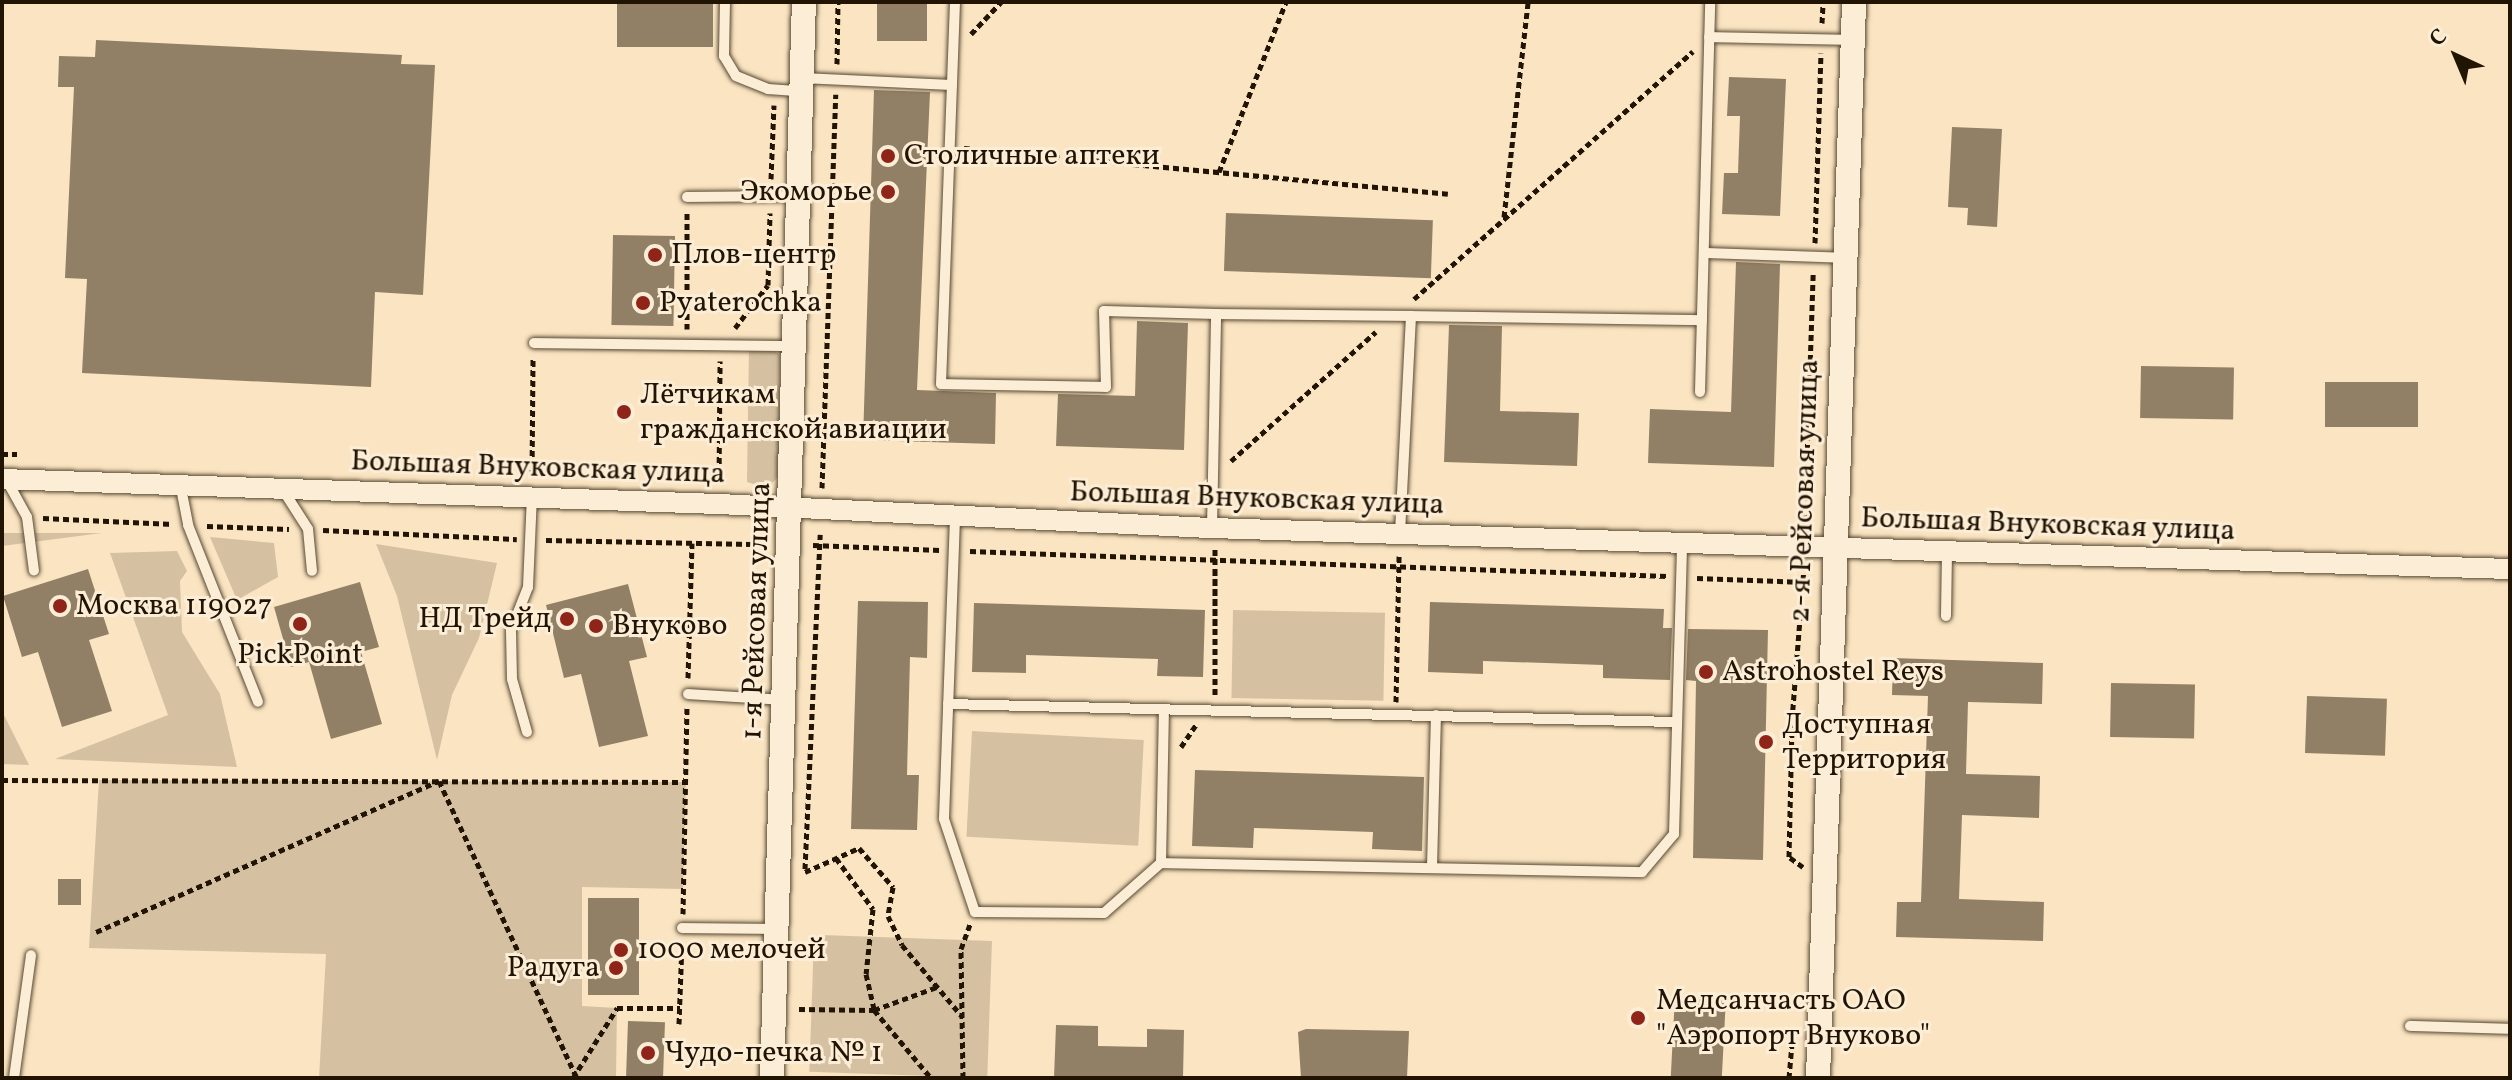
<!DOCTYPE html>
<html>
<head>
<meta charset="utf-8">
<style>
	body { margin:0 }
	#map { position:relative; width:2512px; height:1080px; overflow:hidden; background:#fae4c1; font-family:Vollkorn,serif }
	div>[style] { position:absolute }
	[style*='--x'] { left:calc(var(--x)*1px); top:calc(var(--y)*1px); width:calc(var(--w)*1px); rotate:calc(var(--a)*1deg) }
	.green>* { inset:0; background:#d5c1a1; transform-origin:0 0 }
	.building>* { inset:0; background:#928066; transform-origin:0 0 }
	.path>* { height:5px; margin-top:-2.5px; transform-origin:0; background:repeating-linear-gradient(90deg,#211403 0 6px,transparent 0 10px) }
	.roads { filter:drop-shadow(0 0 2px #574832) drop-shadow(0 0 2px #574832) }
	.service>* { height:10px; margin:-5px; padding:0 5px; transform-origin:5px; border-radius:5px; background:#fcedd7 }
	.minor>* { height:20px; margin:-10px; padding:0 10px; transform-origin:10px; border-radius:10px; background:#fcedd7 }
	.tertiary>* { height:24px; margin:-12px; padding:0 12px; transform-origin:12px; border-radius:12px; background:#fcedd7 }
	.dots>* { width:22px; height:22px; translate:-50% -50%; box-sizing:border-box; border:4px solid #fcedd7; border-radius:50% }
	span { translate:-50% -50%; white-space:nowrap; text-align:center; line-height:1.15; -webkit-text-stroke:6px #fcedd7; paint-order:stroke }
	.poi-label { font-size:30px; color:#211403 }
	.left { translate:0 -50%; text-align:left }
	.right { translate:-100% -50%; text-align:right }
	.street-label { font-size:30px; color:#211403 }
	.frame { position:absolute; inset:0; border:4px solid #211403; pointer-events:none }
	.north { position:absolute; left:2416px; top:16px; width:80px; height:80px; -webkit-text-stroke:6px #fcedd7; paint-order:stroke; rotate:316deg; font-size:22px; font-weight:700; line-height:32px; text-align:center; color:#211403 }
	.north::after { content:''; display:block; margin:auto; width:28px; height:36px; background:#211403; clip-path:polygon(50% 0,100% 100%,50% 72%,0 100%) }
</style>
</head>
<body>
<div id="map">
	<div class="green">
		<div style="clip-path:polygon(764px 343px,780px 355px,779px 476px,767px 488px,747px 482px,749px 345px)"></div>
		<div style="clip-path:polygon(2px 533px,102px 533px,2px 546px)"></div>
		<div style="clip-path:polygon(210px 537px,274px 543px,278px 577px,237px 600px)"></div>
		<div style="clip-path:polygon(376px 544px,497px 563px,479px 638px,452px 695px,437px 760px,397px 596px)"></div>
		<div style="clip-path:polygon(177px 551px,187px 571px,180px 581px,182px 632px,220px 694px,237px 767px,55px 759px,168px 715px,110px 553px)"></div>
		<div style="left:1233px;top:610px;width:152px;height:88px;rotate:1deg"></div>
		<div style="clip-path:polygon(2px 711px,29px 765px,2px 764px)"></div>
		<div style="left:972px;top:731px;width:172px;height:106px;rotate:3deg"></div>
		<div style="clip-path:polygon(99px 780px,686px 782px,683px 889px,582px 887px,582px 1006px,617px 1008px,616px 1078px,319px 1078px,326px 954px,89px 948px)"></div>
		<div style="left:992px;top:941px;width:137px;height:178px;rotate:92deg"></div>
	</div>
	<div class="building">
		<div style="left:617px;top:2px;width:96px;height:45px"></div>
		<div style="left:877px;top:2px;width:50px;height:39px"></div>
		<div style="clip-path:polygon(96px 40px,402px 55px,401px 64px,435px 65px,423px 295px,375px 292px,371px 387px,82px 373px,87px 279px,65px 278px,74px 87px,58px 87px,59px 56px,95px 57px)"></div>
		<div style="clip-path:polygon(1729px 77px,1786px 79px,1780px 216px,1722px 214px,1724px 173px,1738px 173px,1740px 116px,1727px 116px)"></div>
		<div style="clip-path:polygon(874px 90px,930px 92px,917px 390px,996px 393px,995px 444px,863px 440px)"></div>
		<div style="clip-path:polygon(1952px 127px,2002px 129px,1997px 227px,1967px 225px,1968px 208px,1948px 207px)"></div>
		<div style="left:1226px;top:213px;width:207px;height:58px;rotate:2deg"></div>
		<div style="left:613px;top:235px;width:62px;height:90px;rotate:1deg"></div>
		<div style="clip-path:polygon(1736px 262px,1780px 264px,1774px 467px,1648px 463px,1650px 409px,1731px 412px)"></div>
		<div style="clip-path:polygon(1137px 321px,1188px 323px,1184px 450px,1056px 446px,1058px 394px,1135px 396px)"></div>
		<div style="clip-path:polygon(1449px 325px,1502px 326px,1500px 411px,1579px 413px,1577px 466px,1444px 462px)"></div>
		<div style="left:2141px;top:366px;width:93px;height:52px;rotate:1deg"></div>
		<div style="left:2325px;top:382px;width:93px;height:45px"></div>
		<div style="clip-path:polygon(88px 569px,109px 634px,89px 640px,112px 711px,62px 727px,38px 652px,22px 657px,3px 596px)"></div>
		<div style="clip-path:polygon(360px 582px,379px 647px,361px 652px,382px 724px,331px 739px,309px 662px,291px 667px,274px 607px)"></div>
		<div style="clip-path:polygon(628px 584px,647px 657px,629px 661px,648px 736px,599px 747px,581px 674px,564px 678px,546px 605px)"></div>
		<div style="clip-path:polygon(858px 601px,928px 602px,927px 658px,910px 657px,907px 775px,919px 775px,917px 830px,851px 829px)"></div>
		<div style="clip-path:polygon(1430px 602px,1664px 609px,1663px 628px,1672px 628px,1670px 680px,1603px 678px,1603px 665px,1483px 661px,1483px 674px,1428px 672px)"></div>
		<div style="clip-path:polygon(974px 603px,1205px 610px,1203px 677px,1157px 676px,1158px 659px,1026px 655px,1026px 673px,972px 672px)"></div>
		<div style="clip-path:polygon(1688px 629px,1768px 630px,1763px 860px,1693px 858px,1696px 681px,1686px 680px)"></div>
		<div style="clip-path:polygon(1893px 658px,2043px 663px,2042px 704px,1968px 702px,1966px 774px,2040px 776px,2039px 818px,1962px 815px,1959px 899px,2044px 902px,2043px 941px,1896px 937px,1897px 902px,1921px 902px,1928px 696px,1892px 695px)"></div>
		<div style="left:2111px;top:683px;width:84px;height:54px;rotate:1deg"></div>
		<div style="left:2307px;top:696px;width:80px;height:57px;rotate:2deg"></div>
		<div style="clip-path:polygon(1195px 770px,1424px 777px,1422px 851px,1372px 849px,1373px 832px,1254px 828px,1253px 848px,1192px 846px)"></div>
		<div style="left:58px;top:879px;width:23px;height:26px"></div>
		<div style="left:588px;top:898px;width:51px;height:97px"></div>
		<div style="left:1675px;top:996px;width:51px;height:82px;rotate:3deg"></div>
		<div style="left:628px;top:1021px;width:37px;height:57px;rotate:2deg"></div>
		<div style="clip-path:polygon(1056px 1025px,1098px 1026px,1098px 1046px,1147px 1047px,1147px 1029px,1184px 1030px,1183px 1078px,1054px 1078px)"></div>
		<div style="clip-path:polygon(1306px 1029px,1409px 1031px,1407px 1078px,1301px 1078px,1298px 1032px)"></div>
	</div>
	<div class="path">
		<div style="--x:1822;--y:23;--w:21;--a:-87"></div>
		<div style="--x:971;--y:34;--w:44;--a:-46.8"></div>
		<div style="--x:837;--y:64;--w:62;--a:-89.1"></div>
		<div style="--x:964;--y:148;--w:486;--a:5.4"></div>
		<div style="--x:1219;--y:172;--w:183;--a:-68.5"></div>
		<div style="--x:771;--y:179;--w:74;--a:-87.7"></div>
		<div style="--x:1504;--y:217;--w:216;--a:-83.6"></div>
		<div style="--x:1815;--y:243;--w:190;--a:-88.2"></div>
		<div style="--x:1414;--y:299;--w:373;--a:-41.6"></div>
		<div style="--x:735;--y:328;--w:54;--a:-52.5"></div>
		<div style="--x:768;--y:285;--w:72;--a:-88.4"></div>
		<div style="--x:687;--y:329;--w:118;--a:-90"></div>
		<div style="--x:2;--y:454;--w:15;--a:0"></div>
		<div style="--x:1231;--y:461;--w:194;--a:-41.7"></div>
		<div style="--x:532;--y:476;--w:118;--a:-89.5"></div>
		<div style="--x:719;--y:483;--w:122;--a:-89.5"></div>
		<div style="--x:822;--y:488;--w:394;--a:-88"></div>
		<div style="--x:43;--y:518;--w:130;--a:2.6"></div>
		<div style="--x:1805;--y:520;--w:247;--a:-88.1"></div>
		<div style="--x:207;--y:526;--w:82;--a:2.1"></div>
		<div style="--x:323;--y:530;--w:194;--a:2.7"></div>
		<div style="--x:546;--y:540;--w:218;--a:1.1"></div>
		<div style="--x:813;--y:545;--w:127;--a:2.3"></div>
		<div style="--x:1215;--y:549;--w:146;--a:90"></div>
		<div style="--x:970;--y:551;--w:697;--a:2.05"></div>
		<div style="--x:1697;--y:578;--w:107;--a:2.1"></div>
		<div style="--x:688;--y:678;--w:135;--a:-88.3"></div>
		<div style="--x:1396;--y:702;--w:146;--a:-88.8"></div>
		<div style="--x:1181;--y:747;--w:27;--a:-56"></div>
		<div style="--x:2;--y:780;--w:684;--a:0.17"></div>
		<div style="--x:836;--y:858;--w:63;--a:54"></div>
		<div style="--x:873;--y:909;--w:65;--a:96.1"></div>
		<div style="--x:866;--y:974;--w:37;--a:77"></div>
		<div style="--x:874;--y:1010;--w:89;--a:50"></div>
		<div style="--x:1803;--y:867;--w:17;--a:-144"></div>
		<div style="--x:1789;--y:857;--w:137;--a:-88.7"></div>
		<div style="--x:1792;--y:720;--w:151;--a:-85.5"></div>
		<div style="--x:805;--y:869;--w:335;--a:-87.4"></div>
		<div style="--x:805;--y:872;--w:59;--a:-24"></div>
		<div style="--x:859;--y:848;--w:52;--a:48.9"></div>
		<div style="--x:893;--y:887;--w:29;--a:100"></div>
		<div style="--x:888;--y:916;--w:32;--a:64"></div>
		<div style="--x:902;--y:945;--w:92;--a:49.9"></div>
		<div style="--x:683;--y:914;--w:206;--a:-88.9"></div>
		<div style="--x:96;--y:932;--w:375;--a:-23.8"></div>
		<div style="--x:439;--y:781;--w:327;--a:65.1"></div>
		<div style="--x:799;--y:1009;--w:75;--a:0.8"></div>
		<div style="--x:874;--y:1010;--w:67;--a:-20.1"></div>
		<div style="--x:679;--y:1024;--w:80;--a:-87.9"></div>
		<div style="--x:573;--y:1078;--w:83;--a:-57.8"></div>
		<div style="--x:617;--y:1008;--w:63;--a:0"></div>
		<div style="--x:963;--y:1078;--w:129;--a:-90.9"></div>
		<div style="--x:961;--y:949;--w:27;--a:-70"></div>
		<div style="--x:1789;--y:1078;--w:47;--a:-85.1"></div>
	</div>
	<div class="roads">
		<div class="service">
			<div style="--x:725;--y:2;--w:54;--a:91.1"></div>
			<div style="--x:724;--y:56;--w:23;--a:59"></div>
			<div style="--x:736;--y:76;--w:35;--a:22"></div>
			<div style="--x:768;--y:89;--w:31;--a:4"></div>
			<div style="--x:955;--y:2;--w:382;--a:92.1"></div>
			<div style="--x:941;--y:384;--w:165;--a:1"></div>
			<div style="--x:1106;--y:387;--w:76;--a:-91.5"></div>
			<div style="--x:1104;--y:311;--w:112;--a:1.5"></div>
			<div style="--x:1709;--y:37;--w:142;--a:1.2"></div>
			<div style="--x:802;--y:78;--w:150;--a:2.7"></div>
			<div style="--x:687;--y:197;--w:110;--a:-0.5"></div>
			<div style="--x:1704;--y:253;--w:141;--a:2"></div>
			<div style="--x:1411;--y:316;--w:291;--a:0.8"></div>
			<div style="--x:534;--y:343;--w:262;--a:0.7"></div>
			<div style="--x:1700;--y:392;--w:390;--a:-88.5"></div>
			<div style="--x:6;--y:479;--w:43;--a:61.1"></div>
			<div style="--x:27;--y:517;--w:54;--a:82.6"></div>
			<div style="--x:181;--y:488;--w:38;--a:79"></div>
			<div style="--x:188;--y:525;--w:190;--a:68.4"></div>
			<div style="--x:283;--y:490;--w:46;--a:57.3"></div>
			<div style="--x:308;--y:529;--w:42;--a:84.6"></div>
			<div style="--x:955;--y:518;--w:301;--a:92.1"></div>
			<div style="--x:944;--y:819;--w:98;--a:71.6"></div>
			<div style="--x:975;--y:912;--w:129;--a:0.4"></div>
			<div style="--x:1104;--y:913;--w:76;--a:-41.3"></div>
			<div style="--x:1161;--y:863;--w:481;--a:1.1"></div>
			<div style="--x:1642;--y:872;--w:50;--a:-49.9"></div>
			<div style="--x:1674;--y:834;--w:291;--a:-88.4"></div>
			<div style="--x:1212;--y:528;--w:214;--a:-88.9"></div>
			<div style="--x:1216;--y:314;--w:195;--a:0.6"></div>
			<div style="--x:1411;--y:316;--w:219;--a:92.9"></div>
			<div style="--x:1946;--y:616;--w:64;--a:-89.1"></div>
			<div style="--x:688;--y:694;--w:96;--a:3.6"></div>
			<div style="--x:948;--y:704;--w:727;--a:1.42"></div>
			<div style="--x:527;--y:732;--w:55;--a:-105.8"></div>
			<div style="--x:512;--y:679;--w:49;--a:-91.2"></div>
			<div style="--x:511;--y:630;--w:46;--a:-68.4"></div>
			<div style="--x:528;--y:587;--w:90;--a:-87.5"></div>
			<div style="--x:1161;--y:863;--w:154;--a:-88.9"></div>
			<div style="--x:1432;--y:867;--w:152;--a:-88.5"></div>
			<div style="--x:682;--y:928;--w:94;--a:0.6"></div>
			<div style="--x:2410;--y:1026;--w:100;--a:1.7"></div>
			<div style="--x:14;--y:1078;--w:124;--a:-82.1"></div>
		</div>
		<div class="minor">
			<div style="--x:2;--y:479;--w:717;--a:2"></div>
			<div style="--x:719;--y:504;--w:494;--a:2.8"></div>
			<div style="--x:1212;--y:528;--w:1299;--a:1.81"></div>
		</div>
		<div class="tertiary">
			<div style="--x:772;--y:1078;--w:1076;--a:-88.3"></div>
			<div style="--x:1818;--y:1078;--w:1077;--a:-88.08"></div>
		</div>
	</div>
	<div class="dots">
		<div style="left:888px;top:156px;background:#8f2418"></div>
		<div style="left:888px;top:192px;background:#8f2418"></div>
		<div style="left:655px;top:255px;background:#8f2418"></div>
		<div style="left:643px;top:303px;background:#8f2418"></div>
		<div style="left:624px;top:412px;background:#8f2418"></div>
		<div style="left:60px;top:606px;background:#8f2418"></div>
		<div style="left:567px;top:619px;background:#8f2418"></div>
		<div style="left:300px;top:624px;background:#8f2418"></div>
		<div style="left:596px;top:626px;background:#8f2418"></div>
		<div style="left:1706px;top:672px;background:#8f2418"></div>
		<div style="left:1766px;top:742px;background:#8f2418"></div>
		<div style="left:621px;top:950px;background:#8f2418"></div>
		<div style="left:616px;top:968px;background:#8f2418"></div>
		<div style="left:1638px;top:1018px;background:#8f2418"></div>
		<div style="left:648px;top:1053px;background:#8f2418"></div>
	</div>
	<div class="poi-label">
		<span class="left" style="left:904px;top:156px">Столичные аптеки</span>
		<span class="right" style="left:872px;top:192px">Экоморье</span>
		<span class="left" style="left:671px;top:255px">Плов-центр</span>
		<span class="left" style="left:659px;top:303px">Pyaterochka</span>
		<span class="left" style="left:640px;top:412px">Лётчикам<br>гражданской авиации</span>
		<span class="left" style="left:76px;top:606px">Москва 119027</span>
		<span class="right" style="left:551px;top:619px">НД Трейд</span>
		<span class="left" style="left:612px;top:626px">Внуково</span>
		<span style="left:300px;top:655px">PickPoint</span>
		<span class="left" style="left:1722px;top:672px">Astrohostel Reys</span>
		<span class="left" style="left:1782px;top:742px">Доступная<br>Территория</span>
		<span class="left" style="left:637px;top:950px">1000 мелочей</span>
		<span class="right" style="left:600px;top:968px">Радуга</span>
		<span class="left" style="left:1656px;top:1018px">Медсанчасть ОАО<br>"Аэропорт Внуково"</span>
		<span class="left" style="left:664px;top:1053px">Чудо-печка № 1</span>
	</div>
	<div class="street-label">
		<span style="left:538px;top:468px;rotate:2deg">Большая Внуковская улица</span>
		<span style="left:1805px;top:491px;rotate:-88deg">2-я Рейсовая улица</span>
		<span style="left:1257px;top:499px;rotate:2deg">Большая Внуковская улица</span>
		<span style="left:2048px;top:525px;rotate:2deg">Большая Внуковская улица</span>
		<span style="left:757px;top:611px;rotate:-88deg">1-я Рейсовая улица</span>
	</div>
	<div class="frame"></div>
	<div class="north">С</div>
</div>
</body>
</html>
